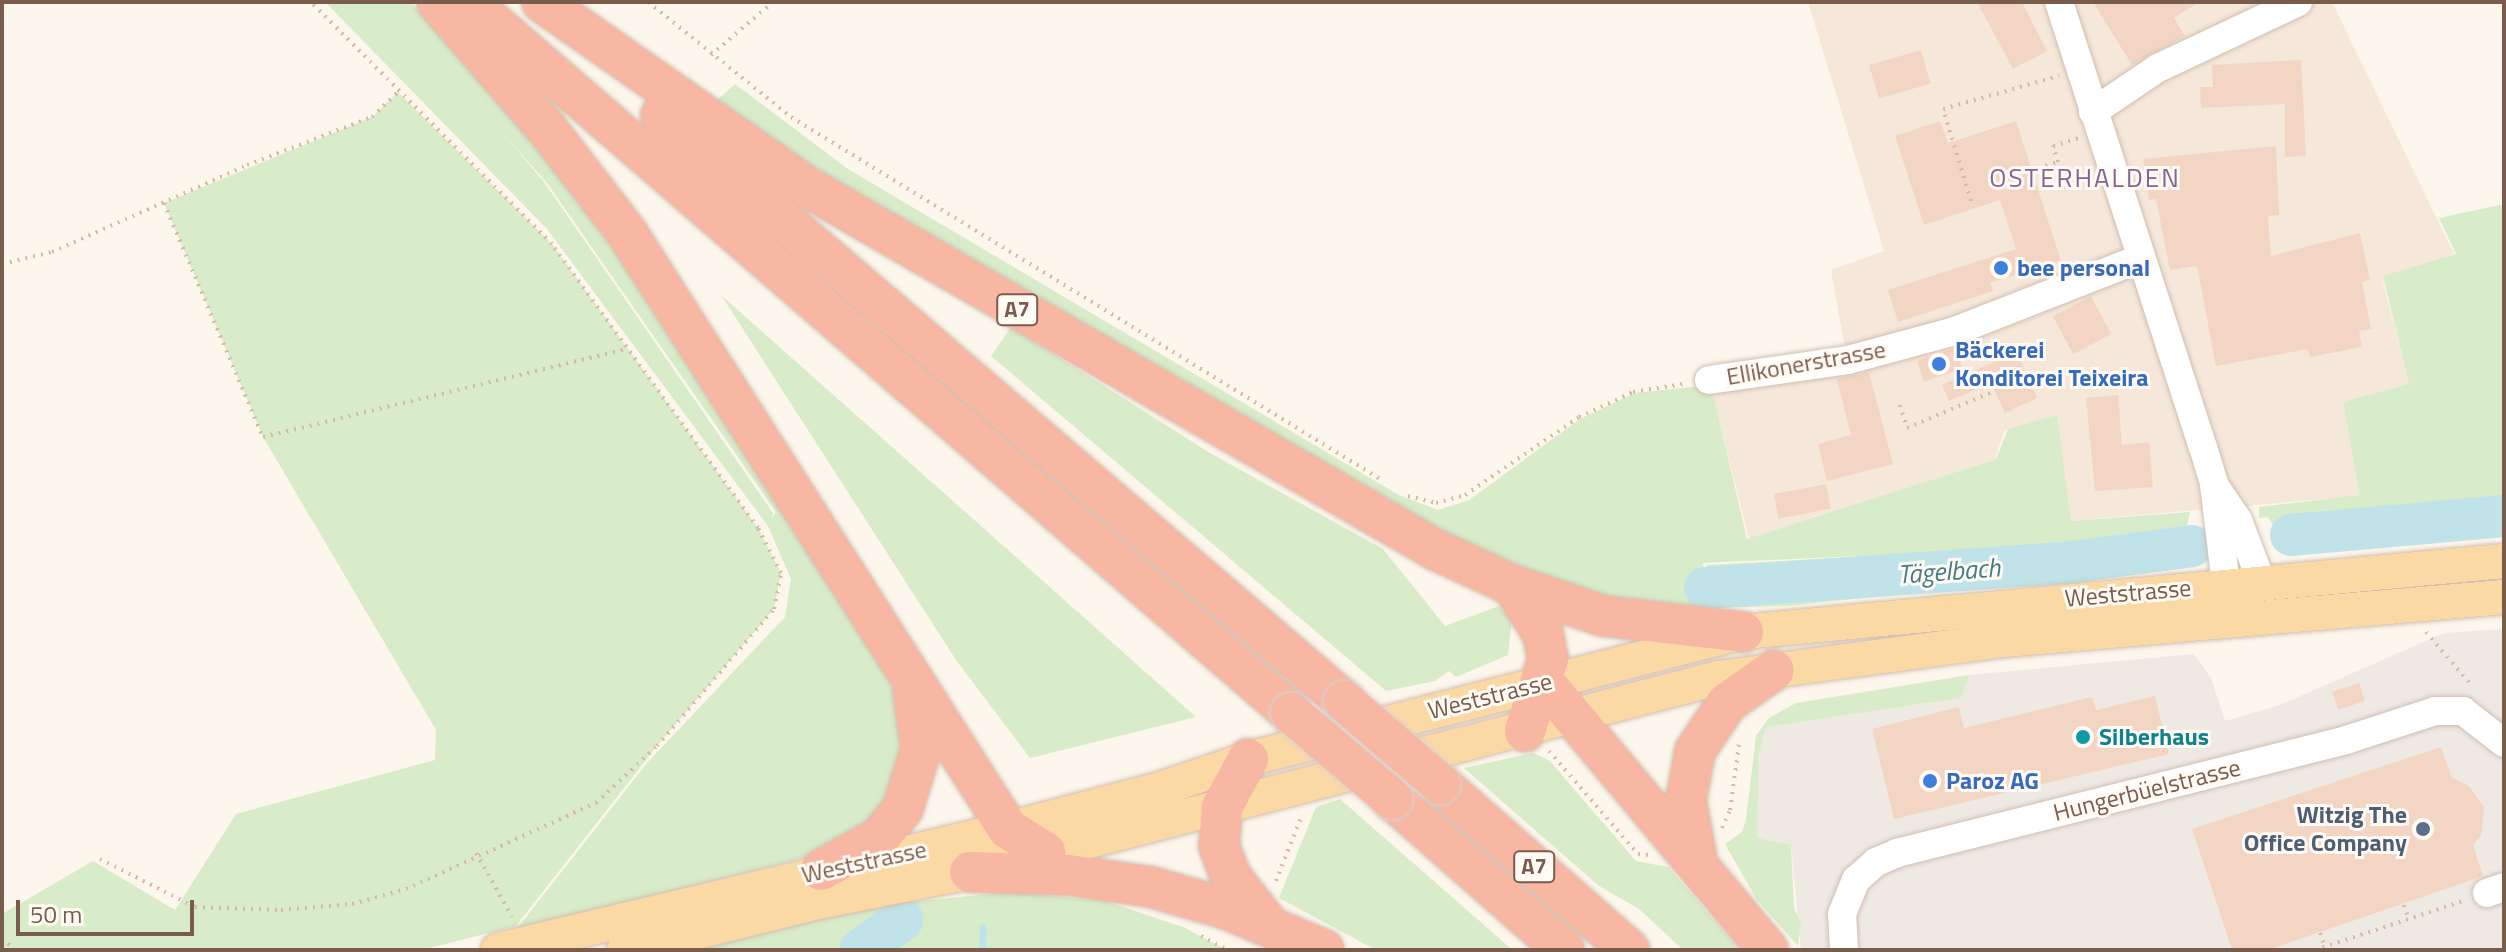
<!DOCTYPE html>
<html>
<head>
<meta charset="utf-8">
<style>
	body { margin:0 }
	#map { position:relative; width:2506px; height:952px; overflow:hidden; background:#fdf6ec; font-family:"Titillium Web",sans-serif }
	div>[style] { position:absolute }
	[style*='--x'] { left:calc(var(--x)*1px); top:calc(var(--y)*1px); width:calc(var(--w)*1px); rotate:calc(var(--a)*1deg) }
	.residential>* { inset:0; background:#f5e8da }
	.industrial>* { inset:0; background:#efe9e4 }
	.green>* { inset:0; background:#d8ecc9 }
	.stream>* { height:7px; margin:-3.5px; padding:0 3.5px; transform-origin:3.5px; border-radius:3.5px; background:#bfe3e8 }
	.river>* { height:42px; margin:-21px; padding:0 21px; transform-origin:21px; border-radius:21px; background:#bfe3e8 }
	.building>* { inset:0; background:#f3d5c3; transform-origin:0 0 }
	.path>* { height:4px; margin-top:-2px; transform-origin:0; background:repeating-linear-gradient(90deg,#d9b8a5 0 2px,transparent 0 8px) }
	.roads { filter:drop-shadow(0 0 2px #d1beb0) drop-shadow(0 0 2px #d1beb0) }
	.minor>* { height:28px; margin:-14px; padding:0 14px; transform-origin:14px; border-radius:14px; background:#fff }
	.major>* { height:34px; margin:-17px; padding:0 17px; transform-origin:17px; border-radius:17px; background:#fbd9a5 }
	.highway>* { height:40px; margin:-20px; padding:0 20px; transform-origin:20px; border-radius:20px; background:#f7b7a3 }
	.bridges { filter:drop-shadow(0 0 2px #dad1cd) drop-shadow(0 0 2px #dad1cd) }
	.highway-bridge>* { height:40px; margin:-20px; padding:0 20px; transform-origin:20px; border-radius:20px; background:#f7b7a3 }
	.dots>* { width:22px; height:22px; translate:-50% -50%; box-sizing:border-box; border:4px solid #fffaf3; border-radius:50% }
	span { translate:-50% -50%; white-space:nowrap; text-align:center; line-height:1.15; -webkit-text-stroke:6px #fffaf3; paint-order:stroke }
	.shield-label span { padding:2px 6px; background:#fffaf3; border:2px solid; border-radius:6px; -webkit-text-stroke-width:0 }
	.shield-label { font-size:22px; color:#7a5c4d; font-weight:700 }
	.shop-label { font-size:24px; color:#366cbe; font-weight:700 }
	.left { translate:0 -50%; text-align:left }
	.street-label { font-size:24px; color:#7a5c4d }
	.culture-label { font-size:24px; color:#0d838f; font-weight:700 }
	.service-label { font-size:24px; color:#4e5e75; font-weight:700 }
	.right { translate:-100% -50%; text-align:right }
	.neighbourhood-label { font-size:26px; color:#846695; letter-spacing:2px }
	.water-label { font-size:26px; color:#437c86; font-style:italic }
	.frame { position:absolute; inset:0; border:4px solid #7a5c4d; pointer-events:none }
	.scale { position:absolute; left:16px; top:900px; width:178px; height:36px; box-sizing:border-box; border:4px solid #7a5c4d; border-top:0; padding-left:10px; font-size:24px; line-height:28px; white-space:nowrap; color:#7a5c4d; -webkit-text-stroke:6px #fffaf3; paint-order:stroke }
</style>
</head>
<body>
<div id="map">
	<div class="residential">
		<div style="clip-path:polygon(1808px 2px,2332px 2px,2454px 254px,2383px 281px,2435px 485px,2359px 496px,2071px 521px,2055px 416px,2004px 431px,1995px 459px,1749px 539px,1709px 380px,1847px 360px,1831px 270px,1884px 251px)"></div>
	</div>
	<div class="industrial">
		<div style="clip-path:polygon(2504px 629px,2504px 950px,1801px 950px,1791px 845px,1757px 839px,1759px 754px,1766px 727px,1961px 698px,1969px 675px,2194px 654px,2211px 678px,2225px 721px,2280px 705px,2444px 633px)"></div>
	</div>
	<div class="green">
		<div style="clip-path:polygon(evenodd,325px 2px,410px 2px,481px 73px,587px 201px,898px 687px,910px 741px,894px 804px,820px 854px,515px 931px,647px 763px,785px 617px,791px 579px,768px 526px,547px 229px,325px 2px,501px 131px,547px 183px,776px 512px,772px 519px,773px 513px,544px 182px,501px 131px)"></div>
		<div style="clip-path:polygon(735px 84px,848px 169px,1399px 495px,1438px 510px,1469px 500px,1580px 419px,1635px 393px,1711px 385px,1747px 539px,1996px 459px,2008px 429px,2057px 415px,2071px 521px,2190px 512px,2187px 526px,2099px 539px,2187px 528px,2185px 556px,2113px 571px,1788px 606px,1710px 608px,1706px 565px,1970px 551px,1703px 563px,1709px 615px,1620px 604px,1451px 544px,822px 178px,713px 104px)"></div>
		<div style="clip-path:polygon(398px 92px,552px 244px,758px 528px,781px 573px,774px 609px,657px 746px,516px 926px,422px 950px,2px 950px,2px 914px,93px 861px,175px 910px,236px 814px,435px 760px,436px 730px,263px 437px,164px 203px,372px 117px)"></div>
		<div style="clip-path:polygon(2504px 204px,2504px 530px,2301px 553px,2288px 550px,2268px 517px,2259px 518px,2259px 507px,2360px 495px,2343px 402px,2409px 384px,2383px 276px,2456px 254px,2439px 218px)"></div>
		<div style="clip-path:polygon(721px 295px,1196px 717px,1030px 758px,956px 660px)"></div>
		<div style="clip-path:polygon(1011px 327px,1210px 453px,1383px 549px,1445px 626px,1499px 606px,1512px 619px,1508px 655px,1456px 677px,1449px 671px,1435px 681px,1386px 691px,991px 356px)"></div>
		<div style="clip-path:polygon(1969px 675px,1961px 698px,1766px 727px,1759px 754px,1757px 838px,1791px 845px,1794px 908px,1801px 923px,1798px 946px,1757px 900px,1725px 844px,1742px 832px,1746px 819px,1756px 736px,1769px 718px,1796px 703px)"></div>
		<div style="clip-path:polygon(1533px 753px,1549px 760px,1636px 861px,1668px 867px,1740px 950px,1683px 950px,1639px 909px,1599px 886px,1464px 768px)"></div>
		<div style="clip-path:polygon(1340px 799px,1508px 946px,1511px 950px,1376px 950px,1279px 898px,1316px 807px)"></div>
		<div style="clip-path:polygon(1012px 892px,1105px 901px,1183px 927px,1227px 950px,689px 950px,887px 904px)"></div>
	</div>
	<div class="stream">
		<div style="--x:982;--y:950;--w:23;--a:-88"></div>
	</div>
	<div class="river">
		<div style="--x:2291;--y:535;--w:214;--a:-5.1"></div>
		<div style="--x:1705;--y:588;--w:361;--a:-4"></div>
		<div style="--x:2065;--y:563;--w:128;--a:-7.6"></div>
		<div style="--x:860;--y:950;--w:52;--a:-35.5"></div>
	</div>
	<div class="building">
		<div style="clip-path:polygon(1977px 2px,2022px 2px,2047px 51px,2013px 69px)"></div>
		<div style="clip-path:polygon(2093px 2px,2199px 2px,2174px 18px,2185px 36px,2132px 65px)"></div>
		<div style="left:1921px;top:50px;width:35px;height:54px;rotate:74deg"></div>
		<div style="clip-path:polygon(2301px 60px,2306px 156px,2285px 157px,2285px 104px,2201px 108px,2200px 87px,2213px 87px,2212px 65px)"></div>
		<div style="clip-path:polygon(1940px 121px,1948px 143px,2016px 121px,2061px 261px,1990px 283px,1993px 291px,1898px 322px,1888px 290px,2016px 249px,2000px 200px,1924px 225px,1895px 136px)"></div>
		<div style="clip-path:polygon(2276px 146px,2279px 215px,2268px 216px,2271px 256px,2360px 233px,2370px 280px,2362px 282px,2371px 329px,2359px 331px,2362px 347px,2310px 357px,2308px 349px,2216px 366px,2197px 266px,2170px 270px,2156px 199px,2149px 200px,2143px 159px)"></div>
		<div style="left:2091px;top:296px;width:43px;height:43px;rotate:62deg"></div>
		<div style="left:1956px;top:348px;width:22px;height:41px;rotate:72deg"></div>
		<div style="clip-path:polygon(2017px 352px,2037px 398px,2005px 413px,1991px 383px,1949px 401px,1942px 385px)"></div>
		<div style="clip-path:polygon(1869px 372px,1893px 464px,1827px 481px,1818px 444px,1851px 435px,1837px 379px)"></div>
		<div style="clip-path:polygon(2118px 395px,2122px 445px,2149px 442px,2153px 487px,2095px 491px,2086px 398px)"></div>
		<div style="left:1826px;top:484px;width:25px;height:53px;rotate:79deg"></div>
		<div style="left:2359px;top:683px;width:19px;height:28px;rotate:72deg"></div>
		<div style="clip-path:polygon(2155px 696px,2169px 754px,1894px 819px,1872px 729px,1959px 707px,1964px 728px,2092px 697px,2096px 710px)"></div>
		<div style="clip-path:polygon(2441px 747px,2452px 778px,2469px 786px,2484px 807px,2481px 835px,2473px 845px,2483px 876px,2268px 950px,2232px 950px,2192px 829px)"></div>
	</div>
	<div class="path">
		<div style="--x:648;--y:2;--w:184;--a:38.8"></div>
		<div style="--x:791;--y:117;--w:691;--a:31.57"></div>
		<div style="--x:711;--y:55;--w:82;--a:-40.5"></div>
		<div style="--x:2038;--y:168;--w:21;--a:-17"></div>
		<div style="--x:2058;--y:162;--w:17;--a:-107"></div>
		<div style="--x:2053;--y:146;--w:27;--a:-17"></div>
		<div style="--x:1971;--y:201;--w:96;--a:-106.9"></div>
		<div style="--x:1943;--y:109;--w:121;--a:-15.9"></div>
		<div style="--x:164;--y:203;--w:254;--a:67.1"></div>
		<div style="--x:263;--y:437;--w:374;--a:-13.6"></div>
		<div style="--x:2;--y:264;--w:51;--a:-13.5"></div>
		<div style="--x:52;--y:252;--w:214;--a:-24"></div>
		<div style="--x:247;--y:165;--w:134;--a:-21"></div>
		<div style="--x:372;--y:117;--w:36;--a:-44"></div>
		<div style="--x:1900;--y:405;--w:24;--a:73"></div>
		<div style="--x:1907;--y:428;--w:92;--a:-23"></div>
		<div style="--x:1408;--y:496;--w:29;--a:14"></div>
		<div style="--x:1436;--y:503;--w:30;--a:-15"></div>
		<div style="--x:1465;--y:495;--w:138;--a:-34.4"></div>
		<div style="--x:1579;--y:417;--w:60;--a:-24.8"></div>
		<div style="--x:1633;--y:392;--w:51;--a:-9.1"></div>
		<div style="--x:2426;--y:632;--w:71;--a:49.6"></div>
		<div style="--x:1549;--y:751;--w:136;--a:49.2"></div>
		<div style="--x:1638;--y:854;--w:10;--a:6"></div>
		<div style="--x:1722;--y:828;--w:20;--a:-66"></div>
		<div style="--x:1730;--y:810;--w:67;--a:-82.2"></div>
		<div style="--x:476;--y:853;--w:73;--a:60.6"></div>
		<div style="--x:100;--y:859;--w:106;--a:26.8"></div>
		<div style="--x:195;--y:907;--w:86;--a:2"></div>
		<div style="--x:281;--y:910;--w:71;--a:-4.8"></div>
		<div style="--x:352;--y:904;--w:56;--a:-15.5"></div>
		<div style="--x:406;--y:889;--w:209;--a:-24.4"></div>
		<div style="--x:596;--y:803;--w:83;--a:-43.1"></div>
		<div style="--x:657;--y:746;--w:180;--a:-49.5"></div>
		<div style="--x:774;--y:609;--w:37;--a:-79"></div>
		<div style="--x:781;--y:573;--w:51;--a:-117.1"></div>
		<div style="--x:758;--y:528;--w:351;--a:-126"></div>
		<div style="--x:552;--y:244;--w:342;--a:-134.9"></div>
		<div style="--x:1276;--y:881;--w:71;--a:-68.5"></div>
		<div style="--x:2404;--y:905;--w:16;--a:72"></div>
		<div style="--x:2320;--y:933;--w:15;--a:70"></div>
		<div style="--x:1201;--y:936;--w:30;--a:28"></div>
		<div style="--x:2;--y:938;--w:18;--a:43"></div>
		<div style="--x:2315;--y:950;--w:159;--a:-18.3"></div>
	</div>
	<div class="roads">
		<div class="minor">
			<div style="--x:2059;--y:2;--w:468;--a:72.1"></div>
			<div style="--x:2203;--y:447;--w:39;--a:73"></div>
			<div style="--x:2214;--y:484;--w:101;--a:83.2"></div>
			<div style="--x:2226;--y:584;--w:23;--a:59"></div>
			<div style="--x:2093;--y:112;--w:78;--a:-34.1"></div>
			<div style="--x:2158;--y:68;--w:155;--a:-25.2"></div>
			<div style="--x:1709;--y:380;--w:140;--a:-8.2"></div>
			<div style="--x:1848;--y:360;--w:111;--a:-15.2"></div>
			<div style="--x:1955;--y:331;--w:200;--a:-21.4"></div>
			<div style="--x:2214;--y:485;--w:42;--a:55.6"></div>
			<div style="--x:2238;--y:520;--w:65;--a:69.3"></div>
			<div style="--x:2487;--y:893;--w:18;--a:-19"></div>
			<div style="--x:1844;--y:950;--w:36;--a:-93"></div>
			<div style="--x:1842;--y:914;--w:37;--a:-68"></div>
			<div style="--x:1856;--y:880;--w:27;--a:-42"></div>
			<div style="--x:1876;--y:862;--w:23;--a:-23"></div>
			<div style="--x:1897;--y:853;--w:463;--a:-14.1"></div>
			<div style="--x:2346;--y:740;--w:94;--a:-18"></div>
			<div style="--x:2435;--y:711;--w:28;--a:0"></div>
			<div style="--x:2463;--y:711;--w:52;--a:38"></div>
		</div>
		<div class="major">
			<div style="--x:498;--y:950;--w:524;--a:-13.35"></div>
			<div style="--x:1008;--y:829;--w:157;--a:-14.7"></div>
			<div style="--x:1160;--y:789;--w:93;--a:-18.8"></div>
			<div style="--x:1248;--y:759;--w:511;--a:-14.39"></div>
			<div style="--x:1743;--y:632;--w:764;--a:-5.33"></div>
			<div style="--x:624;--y:950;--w:200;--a:-13.9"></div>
			<div style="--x:818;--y:902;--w:155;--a:-11.2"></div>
			<div style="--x:970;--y:872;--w:773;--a:-14.54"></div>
			<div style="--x:1718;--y:678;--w:289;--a:-7.6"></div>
			<div style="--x:2004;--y:640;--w:502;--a:-4.92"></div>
		</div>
		<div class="highway">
			<div style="--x:437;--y:2;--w:168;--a:49.1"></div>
			<div style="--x:547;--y:129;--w:131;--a:52.4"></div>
			<div style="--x:627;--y:233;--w:707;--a:57.41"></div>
			<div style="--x:1008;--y:829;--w:44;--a:31.9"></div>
			<div style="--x:469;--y:2;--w:1087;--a:40.86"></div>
			<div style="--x:542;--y:2;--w:325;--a:34.9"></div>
			<div style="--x:809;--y:188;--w:724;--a:30"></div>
			<div style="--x:1436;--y:550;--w:84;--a:24.7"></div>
			<div style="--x:1512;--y:585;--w:96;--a:18.8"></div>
			<div style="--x:1603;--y:616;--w:141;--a:6.5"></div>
			<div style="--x:661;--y:115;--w:900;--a:40.63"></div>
			<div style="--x:1512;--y:585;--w:58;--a:57.7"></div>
			<div style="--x:1543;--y:634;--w:25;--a:79"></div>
			<div style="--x:1548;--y:659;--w:76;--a:107.7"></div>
			<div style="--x:1544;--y:682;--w:349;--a:50.1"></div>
			<div style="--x:1248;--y:759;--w:55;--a:118.4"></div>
			<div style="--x:1222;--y:807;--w:39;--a:94"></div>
			<div style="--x:1219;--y:846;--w:33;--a:69"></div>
			<div style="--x:1231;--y:877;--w:60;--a:51.8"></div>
			<div style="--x:1440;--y:784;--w:252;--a:41.3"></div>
			<div style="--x:1392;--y:799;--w:229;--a:41.3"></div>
			<div style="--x:1697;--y:862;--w:63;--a:-100.1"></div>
			<div style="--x:1686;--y:800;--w:50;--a:-79.6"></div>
			<div style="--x:1695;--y:751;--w:58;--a:-56.3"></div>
			<div style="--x:1727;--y:703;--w:57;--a:-35.1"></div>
			<div style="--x:821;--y:870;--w:66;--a:-28.9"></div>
			<div style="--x:879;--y:838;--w:38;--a:-51"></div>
			<div style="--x:903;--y:808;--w:62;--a:-73"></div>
			<div style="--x:921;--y:749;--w:62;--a:-97.5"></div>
			<div style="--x:970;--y:872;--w:98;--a:1.8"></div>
			<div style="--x:1068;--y:875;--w:84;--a:8.2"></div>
			<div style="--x:1151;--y:887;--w:79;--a:16.1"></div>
			<div style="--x:1227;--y:909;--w:105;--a:22.9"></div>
		</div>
	</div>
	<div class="bridges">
		<div class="highway-bridge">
			<div style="--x:1344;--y:701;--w:127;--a:40.8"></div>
			<div style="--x:1291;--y:713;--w:133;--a:40.4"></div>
		</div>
	</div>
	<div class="dots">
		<div style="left:2001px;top:268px;background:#3f7fe0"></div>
		<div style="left:1939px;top:364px;background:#3f7fe0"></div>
		<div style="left:2083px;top:737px;background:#0f9aa8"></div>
		<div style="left:1930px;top:781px;background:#3f7fe0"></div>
		<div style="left:2423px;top:829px;background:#5c6f8a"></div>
	</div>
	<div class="shield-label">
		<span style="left:1017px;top:310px">A7</span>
		<span style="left:1534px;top:867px">A7</span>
	</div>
	<div class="shop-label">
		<span class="left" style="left:2017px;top:268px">bee personal</span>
		<span class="left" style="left:1955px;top:364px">Bäckerei<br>Konditorei Teixeira</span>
		<span class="left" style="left:1946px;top:781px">Paroz AG</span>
	</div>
	<div class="street-label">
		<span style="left:1806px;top:363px;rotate:-10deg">Ellikonerstrasse</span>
		<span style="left:2128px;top:593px;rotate:-5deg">Weststrasse</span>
		<span style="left:1490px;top:696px;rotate:-14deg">Weststrasse</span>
		<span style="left:2147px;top:790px;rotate:-14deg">Hungerbüelstrasse</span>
		<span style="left:864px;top:862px;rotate:-12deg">Weststrasse</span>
	</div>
	<div class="culture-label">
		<span class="left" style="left:2099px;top:737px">Silberhaus</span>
	</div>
	<div class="service-label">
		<span class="right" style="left:2407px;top:829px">Witzig The<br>Office Company</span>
	</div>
	<div class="neighbourhood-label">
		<span style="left:2085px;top:178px">OSTERHALDEN</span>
	</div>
	<div class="water-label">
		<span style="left:1949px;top:571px;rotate:-4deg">Tägelbach</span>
	</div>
	<div class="frame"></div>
	<div class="scale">50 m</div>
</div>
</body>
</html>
